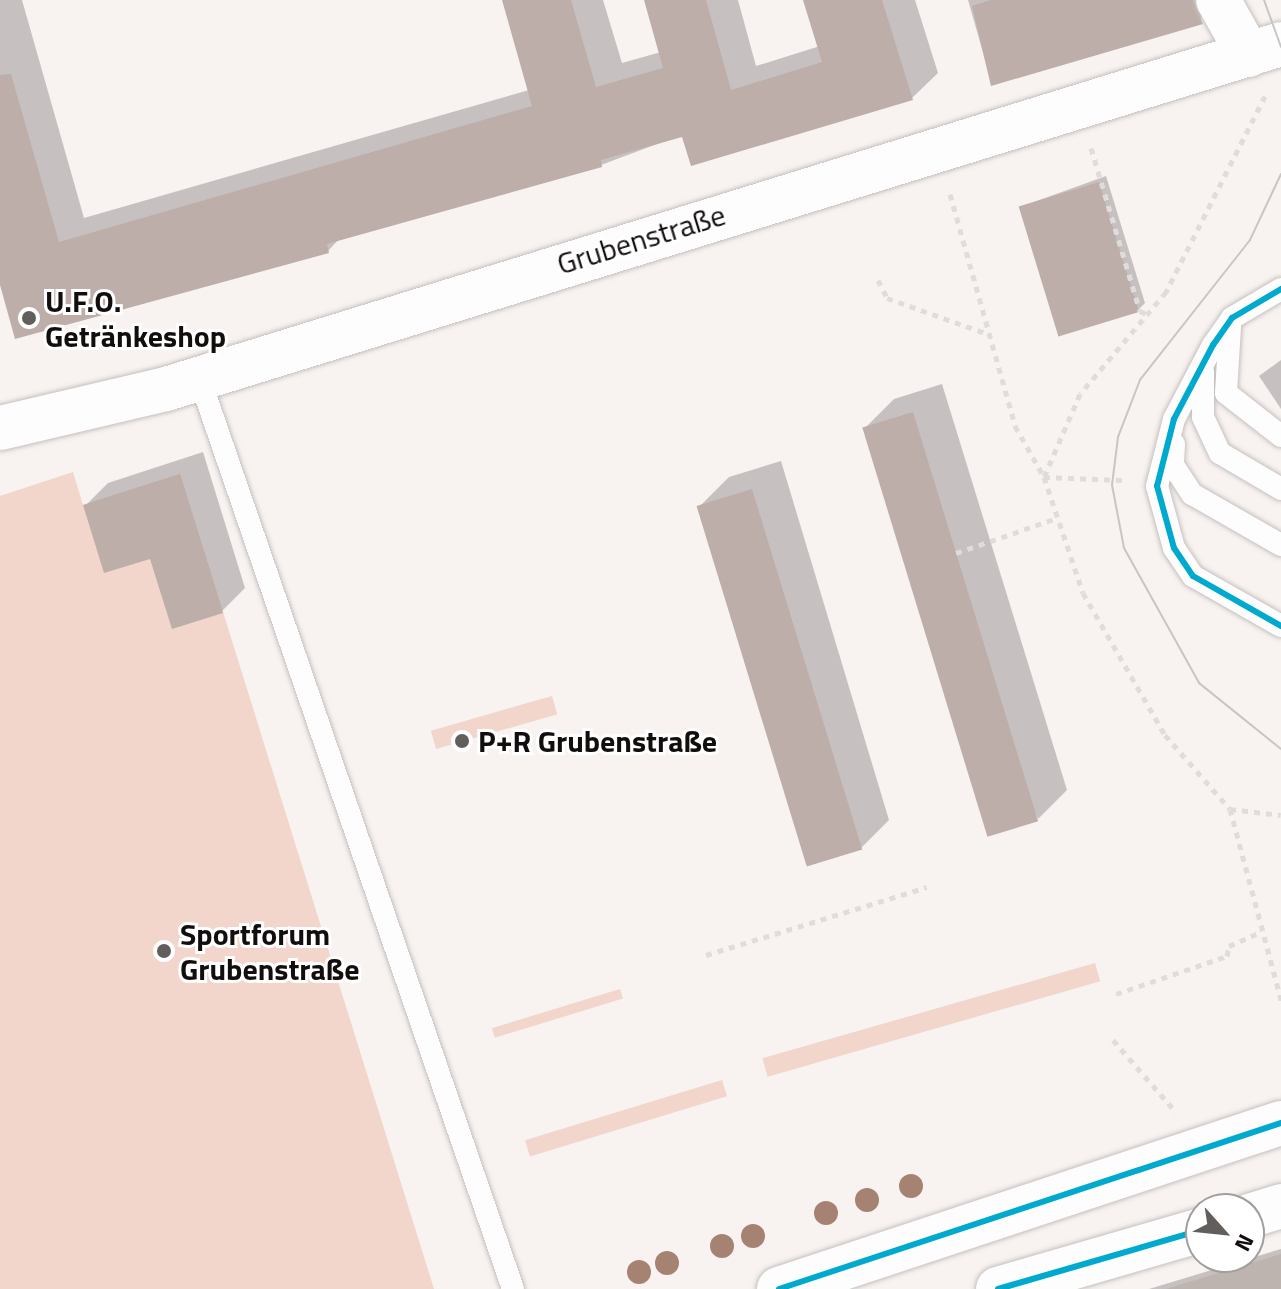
<!DOCTYPE html>
<html>
<head>
<meta charset="utf-8">
<style>
	body { margin:0 }
	#map { position:relative; width:1281px; height:1289px; overflow:hidden; background:#f8f2f0; font-family:"Titillium Web",sans-serif }
	div>[style] { position:absolute }
	[style*='--x'] { left:calc(var(--x)*1px); top:calc(var(--y)*1px); width:calc(var(--w)*1px); rotate:calc(var(--a)*1deg) }
	.built>* { inset:0; background:#ede0db }
	.green>* { inset:0; background:#f2d5cb; transform-origin:0 0 }
	.shadow>* { inset:0; background:#0003 }
	.building>* { inset:0; background:#bdaea9; transform-origin:0 0 }
	.path>* { height:5px; margin-top:-2.5px; transform-origin:0; background:repeating-linear-gradient(90deg,#dedddc 0 6px,transparent 0 12px) }
	.roads { filter:drop-shadow(0 0 2px #c5c0bf) drop-shadow(0 0 2px #c5c0bf) }
	.service>* { height:22px; margin:-11px; padding:0 11px; transform-origin:11px; border-radius:11px; background:#fefdfd }
	.minor>* { height:44px; margin:-22px; padding:0 22px; transform-origin:22px; border-radius:22px; background:#fefdfd }
	.secondary>* { height:44px; margin:-22px; padding:0 22px; transform-origin:22px; border-radius:22px; background:#fefdfd }
	.tram>* { height:2px; margin:-1px; padding:0 1px; transform-origin:1px; border-radius:1px; background:#c7c5c5 }
	.bus-1>* { height:6px; margin:-3px; padding:0 3px; transform-origin:3px; border-radius:3px; background:#00a9ce }
	.trees>* { width:24px; height:24px; margin:-12px; border-radius:50%; background:#a68273 }
	.dots>* { width:22px; height:22px; translate:-50% -50%; box-sizing:border-box; border:4px solid #fff; border-radius:50% }
	span { translate:-50% -50%; white-space:nowrap; text-align:center; line-height:1.15; -webkit-text-stroke:6px #fff; paint-order:stroke }
	.street-label { font-size:30px; color:#120e0d }
	.poi-label { font-size:30px; color:#120e0d; font-weight:700 }
	.left { translate:0 -50%; text-align:left }
	.north { position:absolute; left:1185px; top:1193px; width:80px; height:80px; box-sizing:border-box; background:#fff; border:2px solid #a09f9e; border-radius:50%; rotate:117deg; font-size:22px; font-weight:700; line-height:32px; text-align:center; color:#120e0d }
	.north::after { content:''; display:block; margin:auto; width:28px; height:36px; background:#625e5c; clip-path:polygon(50% 0,100% 100%,50% 72%,0 100%) }
</style>
</head>
<body>
<div id="map">
	<div class="built">
		<div style="clip-path:polygon(1281px 1254px,1281px 1289px,1166px 1289px)"></div>
	</div>
	<div class="green">
		<div style="clip-path:polygon(73px 472px,83px 505px,180px 474px,434px 1289px,0 1289px,0 496px)"></div>
		<div style="left:552px;top:696px;width:19px;height:126px;rotate:74deg"></div>
		<div style="left:1095px;top:963px;width:19px;height:346px;rotate:74deg"></div>
		<div style="left:620px;top:989px;width:10px;height:134px;rotate:73deg"></div>
		<div style="left:722px;top:1080px;width:17px;height:206px;rotate:73deg"></div>
	</div>
	<div class="shadow">
		<div style="clip-path:polygon(0 0,22px 0,84px 218px,529px 90px,503px 0,603px 0,622px 63px,661px 52px,646px 0,738px 0,756px 66px,820px 46px,805px 0,915px 0,938px 73px,912px 98px,684px 134px,601px 165px,341px 237px,328px 251px,0 279px)"></div>
		<div style="clip-path:polygon(968px 0,1219px 0,1193px 26px,992px 84px)"></div>
		<div style="clip-path:polygon(1106px 176px,1145px 303px,1138px 310px,1020px 207px)"></div>
		<div style="clip-path:polygon(1281px 360px,1281px 409px,1259px 376px)"></div>
		<div style="clip-path:polygon(942px 384px,1067px 790px,1038px 819px,865px 428px,894px 399px)"></div>
		<div style="clip-path:polygon(203px 452px,245px 588px,222px 611px,85px 506px,108px 483px)"></div>
		<div style="clip-path:polygon(781px 461px,889px 820px,860px 849px,700px 506px,729px 477px)"></div>
		<div style="clip-path:polygon(1281px 1249px,1281px 1289px,1149px 1289px)"></div>
	</div>
	<div class="building">
		<div style="clip-path:polygon(502px 0,571px 0,596px 87px,663px 68px,644px 0,706px 0,731px 90px,822px 62px,803px 0,882px 0,913px 100px,691px 166px,682px 137px,601px 160px,602px 167px,327px 244px,329px 253px,15px 339px,0 285px,0 75px,11px 74px,59px 242px,532px 106px)"></div>
		<div style="clip-path:polygon(991px 0,1193px 0,1203px 24px,991px 86px,972px 6px)"></div>
		<div style="left:1099px;top:182px;width:136px;height:84px;rotate:73deg"></div>
		<div style="left:913px;top:412px;width:428px;height:53px;rotate:73deg"></div>
		<div style="clip-path:polygon(180px 474px,223px 613px,172px 629px,150px 559px,104px 573px,83px 505px)"></div>
		<div style="left:752px;top:489px;width:377px;height:58px;rotate:73deg"></div>
	</div>
	<div class="path">
		<div style="--x:1265;--y:96;--w:220;--a:116.8"></div>
		<div style="--x:1166;--y:292;--w:133;--a:130.1"></div>
		<div style="--x:1080;--y:394;--w:90;--a:113.4"></div>
		<div style="--x:1044;--y:477;--w:122;--a:71.4"></div>
		<div style="--x:1083;--y:593;--w:164;--a:60"></div>
		<div style="--x:1165;--y:735;--w:98;--a:48.7"></div>
		<div style="--x:1230;--y:809;--w:51;--a:6.7"></div>
		<div style="--x:1091;--y:148;--w:170;--a:73.3"></div>
		<div style="--x:1140;--y:311;--w:9;--a:27"></div>
		<div style="--x:950;--y:194;--w:241;--a:74.3"></div>
		<div style="--x:1015;--y:426;--w:59;--a:60.4"></div>
		<div style="--x:1044;--y:477;--w:78;--a:2.2"></div>
		<div style="--x:878;--y:280;--w:20;--a:63"></div>
		<div style="--x:887;--y:298;--w:107;--a:19.6"></div>
		<div style="--x:956;--y:553;--w:107;--a:-19.1"></div>
		<div style="--x:1230;--y:809;--w:198;--a:75"></div>
		<div style="--x:706;--y:955;--w:231;--a:-17.1"></div>
		<div style="--x:1116;--y:994;--w:117;--a:-18.9"></div>
		<div style="--x:1227;--y:956;--w:10;--a:-79"></div>
		<div style="--x:1229;--y:946;--w:34;--a:-24"></div>
		<div style="--x:1113;--y:1040;--w:96;--a:48.8"></div>
	</div>
	<div class="roads">
		<div class="service">
			<div style="--x:1281;--y:289;--w:57;--a:149.4"></div>
			<div style="--x:1232;--y:318;--w:33;--a:125"></div>
			<div style="--x:1213;--y:345;--w:84;--a:117.8"></div>
			<div style="--x:1174;--y:419;--w:69;--a:104.2"></div>
			<div style="--x:1157;--y:486;--w:64;--a:74.7"></div>
			<div style="--x:1174;--y:548;--w:34;--a:56"></div>
			<div style="--x:1193;--y:576;--w:101;--a:29.6"></div>
			<div style="--x:1230;--y:327;--w:66;--a:93.5"></div>
			<div style="--x:1226;--y:393;--w:70;--a:38"></div>
			<div style="--x:1203;--y:372;--w:45;--a:90"></div>
			<div style="--x:1203;--y:417;--w:40;--a:65"></div>
			<div style="--x:1220;--y:453;--w:71;--a:30.5"></div>
			<div style="--x:199;--y:377;--w:965;--a:71"></div>
			<div style="--x:1174;--y:444;--w:21;--a:93"></div>
			<div style="--x:1173;--y:465;--w:35;--a:57"></div>
			<div style="--x:1192;--y:494;--w:103;--a:29.8"></div>
		</div>
		<div class="minor">
			<div style="--x:1218;--y:0;--w:63;--a:60.6"></div>
			<div style="--x:0;--y:428;--w:171;--a:-13.2"></div>
			<div style="--x:166;--y:389;--w:1167;--a:-17.19"></div>
		</div>
		<div class="secondary">
			<div style="--x:1249;--y:1216;--w:34;--a:-17"></div>
			<div style="--x:779;--y:1289;--w:529;--a:-18.3"></div>
			<div style="--x:998;--y:1289;--w:211;--a:-16.2"></div>
		</div>
	</div>
	<div class="tram">
		<div style="--x:1264;--y:0;--w:50;--a:70.1"></div>
		<div style="--x:1281;--y:174;--w:73;--a:115.2"></div>
		<div style="--x:1250;--y:240;--w:178;--a:128.2"></div>
		<div style="--x:1140;--y:380;--w:61;--a:111.1"></div>
		<div style="--x:1118;--y:437;--w:48;--a:97.1"></div>
		<div style="--x:1112;--y:485;--w:64;--a:79.2"></div>
		<div style="--x:1124;--y:548;--w:154;--a:60.9"></div>
		<div style="--x:1199;--y:683;--w:105;--a:38.8"></div>
	</div>
	<div class="bus-1">
		<div style="--x:1281;--y:289;--w:57;--a:149.4"></div>
		<div style="--x:1232;--y:318;--w:33;--a:125"></div>
		<div style="--x:1213;--y:345;--w:84;--a:117.8"></div>
		<div style="--x:1174;--y:419;--w:69;--a:104.2"></div>
		<div style="--x:1157;--y:486;--w:64;--a:74.7"></div>
		<div style="--x:1174;--y:548;--w:34;--a:56"></div>
		<div style="--x:1193;--y:576;--w:101;--a:29.6"></div>
		<div style="--x:779;--y:1289;--w:529;--a:-18.3"></div>
		<div style="--x:998;--y:1289;--w:211;--a:-16.2"></div>
	</div>
	<div class="trees">
		<div style="left:911px;top:1186px"></div>
		<div style="left:867px;top:1200px"></div>
		<div style="left:826px;top:1213px"></div>
		<div style="left:753px;top:1236px"></div>
		<div style="left:722px;top:1246px"></div>
		<div style="left:667px;top:1263px"></div>
		<div style="left:639px;top:1272px"></div>
	</div>
	<div class="dots">
		<div style="left:29px;top:318px;background:#625e5c"></div>
		<div style="left:462px;top:741px;background:#625e5c"></div>
		<div style="left:164px;top:951px;background:#625e5c"></div>
	</div>
	<div class="street-label">
		<span style="left:641px;top:239px;rotate:-17deg">Grubenstraße</span>
	</div>
	<div class="poi-label">
		<span class="left" style="left:45px;top:318px">U.F.O.<br>Getränkeshop</span>
		<span class="left" style="left:478px;top:741px">P+R Grubenstraße</span>
		<span class="left" style="left:180px;top:951px">Sportforum<br>Grubenstraße</span>
	</div>
	<div class="north">N</div>
</div>
</body>
</html>
